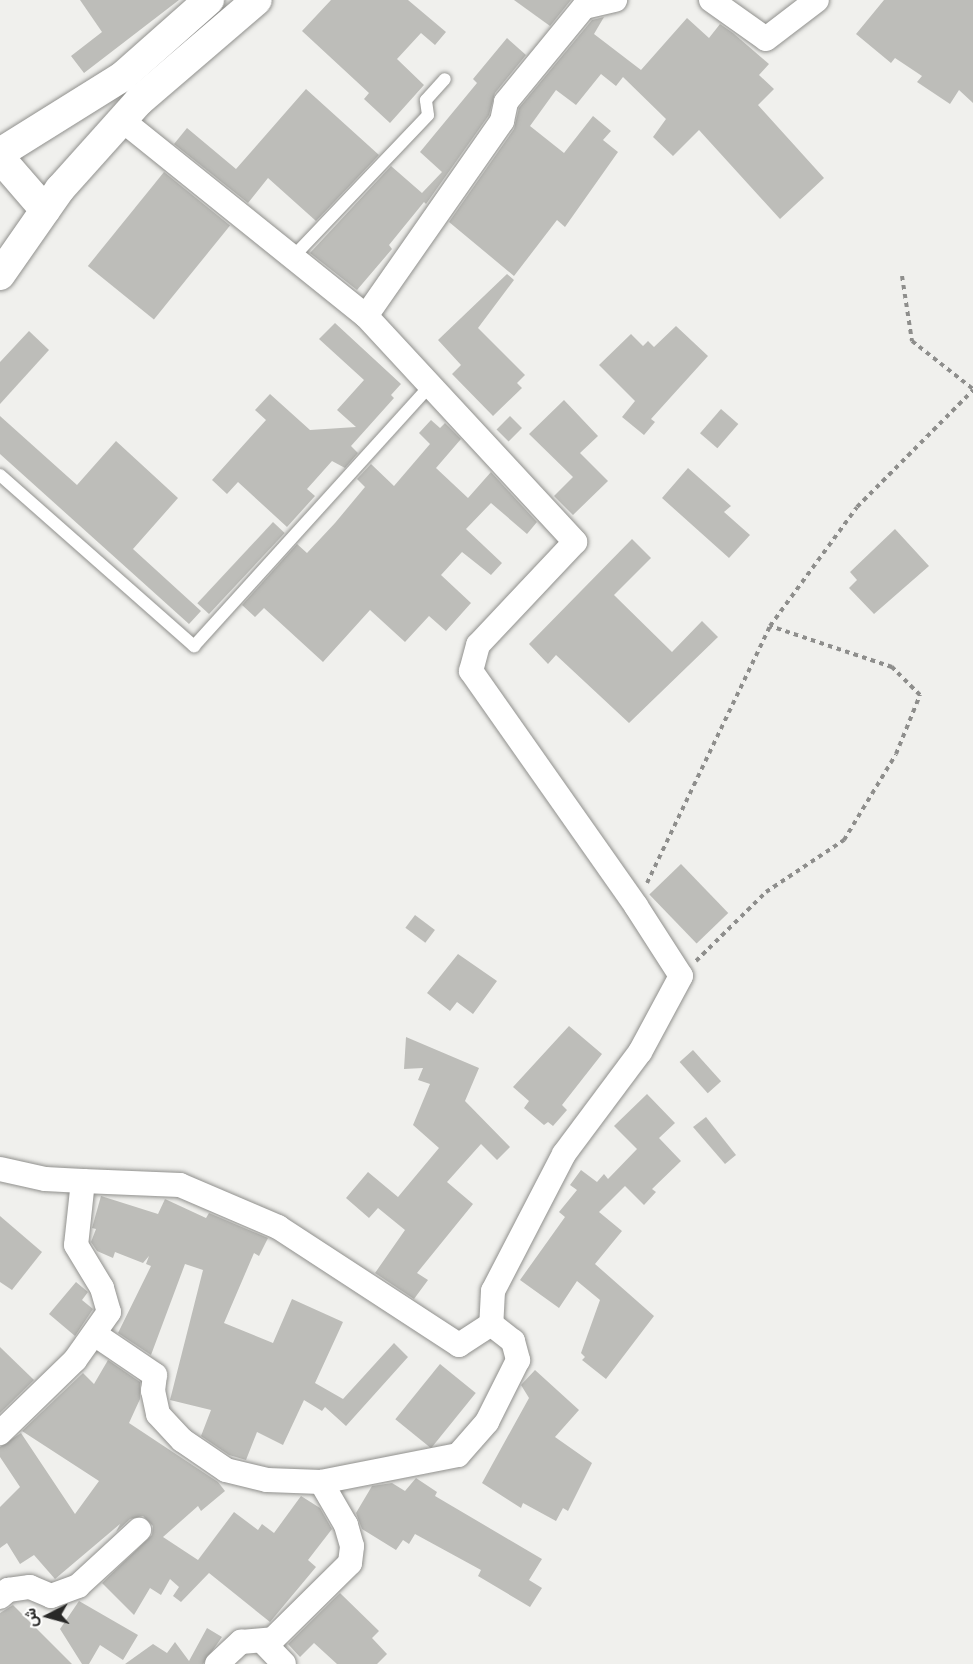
<!DOCTYPE html>
<html>
<head>
<meta charset="utf-8">
<style>
	body { margin:0 }
	#map { position:relative; width:973px; height:1664px; overflow:hidden; background:#f0f0ed; font-family:"Libre Baskerville",Vazirmatn,serif }
	div>[style] { position:absolute }
	[style*='--x'] { left:calc(var(--x)*1px); top:calc(var(--y)*1px); width:calc(var(--w)*1px); rotate:calc(var(--a)*1deg) }
	.building>* { inset:0; background:#bdbdb9; transform-origin:0 0 }
	.path>* { height:4px; margin-top:-2px; transform-origin:0; background:repeating-linear-gradient(90deg,#8e8e8c 0 4.5px,transparent 0 9px) }
	.roads { filter:drop-shadow(0 0 2px #90908d) drop-shadow(0 0 2px #90908d) }
	.service>* { height:12px; margin:-6px; padding:0 6px; transform-origin:6px; border-radius:6px; background:#fff }
	.minor>* { height:24px; margin:-12px; padding:0 12px; transform-origin:12px; border-radius:12px; background:#fff }
	.tertiary>* { height:30px; margin:-15px; padding:0 15px; transform-origin:15px; border-radius:15px; background:#fff }
	span { translate:-50% -50%; white-space:nowrap; text-align:center; line-height:1.15; -webkit-text-stroke:6px #fffffe; paint-order:stroke }
	.north { position:absolute; left:18px; top:1586px; width:60px; height:60px; -webkit-text-stroke:4px #fffffe; paint-order:stroke; rotate:264deg; font-size:16px; font-weight:700; line-height:24px; text-align:center; color:#292928 }
	.north::after { content:''; display:block; margin:auto; width:21px; height:27px; background:#292928; clip-path:polygon(50% 0,100% 100%,50% 72%,0 100%) }
</style>
</head>
<body>
<div id="map">
	<div class="building">
		<div style="clip-path:polygon(80px 0,179px 0,84px 73px,71px 56px,102px 32px)"></div>
		<div style="clip-path:polygon(331px 0,408px 0,446px 32px,435px 45px,421px 33px,397px 59px,424px 85px,390px 123px,364px 99px,369px 93px,302px 31px)"></div>
		<div style="clip-path:polygon(514px 0,571px 0,550px 26px)"></div>
		<div style="clip-path:polygon(884px 0,973px 0,973px 103px,959px 90px,950px 104px,917px 82px,922px 76px,895px 58px,891px 63px,856px 34px)"></div>
		<div style="clip-path:polygon(604px 17px,594px 34px,641px 70px,687px 18px,709px 38px,720px 24px,733px 33px,769px 64px,759px 75px,774px 89px,758px 105px,824px 178px,780px 219px,699px 130px,673px 156px,653px 137px,666px 119px,623px 77px,616px 86px,601px 74px,576px 105px,556px 90px,530px 126px,564px 153px,593px 116px,611px 131px,603px 140px,618px 152px,565px 227px,557px 220px,514px 276px,449px 222px,514px 129px,519px 108px,592px 20px)"></div>
		<div style="clip-path:polygon(507px 38px,526px 55px,495px 93px,489px 115px,426px 204px,424px 202px,389px 245px,392px 249px,357px 290px,310px 253px,391px 166px,422px 193px,442px 172px,420px 152px,477px 83px,473px 79px)"></div>
		<div style="clip-path:polygon(306px 89px,379px 155px,316px 221px,268px 178px,248px 203px,174px 144px,187px 128px,236px 169px)"></div>
		<div style="left:164px;top:172px;width:85px;height:121px;rotate:39deg"></div>
		<div style="clip-path:polygon(507px 274px,514px 280px,478px 328px,525px 375px,517px 383px,522px 388px,493px 416px,452px 374px,461px 365px,438px 340px)"></div>
		<div style="clip-path:polygon(335px 323px,401px 384px,391px 395px,394px 398px,351px 446px,358px 453px,345px 468px,332px 461px,307px 489px,315px 496px,287px 527px,238px 482px,227px 494px,212px 480px,266px 420px,255px 410px,270px 394px,310px 430px,356px 427px,337px 410px,364px 380px,319px 339px)"></div>
		<div style="clip-path:polygon(676px 326px,708px 356px,651px 419px,655px 422px,644px 435px,622px 417px,635px 401px,599px 365px,631px 334px,643px 346px,648px 341px,654px 347px)"></div>
		<div style="clip-path:polygon(29px 331px,49px 350px,0 404px,0 362px)"></div>
		<div style="clip-path:polygon(564px 400px,598px 436px,580px 453px,608px 481px,573px 515px,554px 496px,573px 477px,529px 434px)"></div>
		<div style="left:721px;top:409px;width:23px;height:32px;rotate:41deg"></div>
		<div style="clip-path:polygon(0 416px,77px 485px,116px 441px,178px 498px,133px 549px,201px 611px,189px 624px,0 454px)"></div>
		<div style="left:510px;top:416px;width:17px;height:19px;rotate:45deg"></div>
		<div style="clip-path:polygon(431px 420px,440px 428px,445px 423px,461px 439px,436px 468px,468px 498px,491px 472px,537px 522px,527px 534px,491px 503px,466px 529px,502px 563px,491px 575px,462px 552px,441px 575px,471px 603px,446px 631px,429px 616px,405px 642px,370px 610px,323px 662px,264px 608px,255px 617px,242px 605px,297px 544px,307px 553px,335px 523px,365px 487px,357px 479px,371px 464px,394px 486px,430px 444px,419px 433px)"></div>
		<div style="clip-path:polygon(688px 468px,731px 506px,724px 512px,750px 535px,729px 558px,662px 498px)"></div>
		<div style="left:273px;top:522px;width:16px;height:111px;rotate:43deg"></div>
		<div style="clip-path:polygon(895px 529px,929px 566px,874px 614px,849px 588px,857px 580px,850px 572px)"></div>
		<div style="clip-path:polygon(632px 539px,651px 558px,614px 595px,672px 652px,702px 621px,718px 637px,629px 723px,556px 655px,548px 664px,529px 644px)"></div>
		<div style="left:681px;top:864px;width:68px;height:44px;rotate:46deg"></div>
		<div style="left:415px;top:915px;width:25px;height:16px;rotate:37deg"></div>
		<div style="clip-path:polygon(458px 954px,497px 981px,473px 1014px,457px 1002px,450px 1011px,427px 993px)"></div>
		<div style="clip-path:polygon(569px 1026px,602px 1054px,562px 1105px,567px 1110px,553px 1126px,548px 1122px,544px 1125px,524px 1108px,529px 1101px,513px 1087px)"></div>
		<div style="clip-path:polygon(406px 1037px,479px 1068px,465px 1101px,510px 1147px,497px 1160px,481px 1144px,447px 1182px,473px 1204px,417px 1273px,428px 1280px,414px 1299px,375px 1273px,405px 1230px,378px 1208px,369px 1218px,346px 1198px,368px 1172px,398px 1197px,439px 1148px,413px 1125px,430px 1084px,418px 1080px,423px 1068px,404px 1069px)"></div>
		<div style="left:693px;top:1050px;width:42px;height:18px;rotate:48deg"></div>
		<div style="clip-path:polygon(647px 1094px,675px 1123px,659px 1138px,681px 1161px,652px 1189px,656px 1192px,644px 1205px,625px 1186px,599px 1212px,622px 1231px,595px 1264px,654px 1316px,606px 1379px,582px 1360px,585px 1357px,581px 1353px,600px 1300px,577px 1281px,559px 1308px,520px 1280px,565px 1217px,559px 1212px,577px 1190px,570px 1185px,581px 1170px,597px 1182px,604px 1174px,608px 1179px,637px 1149px,614px 1126px)"></div>
		<div style="clip-path:polygon(706px 1117px,736px 1155px,725px 1164px,693px 1127px)"></div>
		<div style="clip-path:polygon(101px 1196px,158px 1214px,165px 1199px,206px 1218px,209px 1213px,268px 1238px,259px 1256px,254px 1253px,224px 1323px,273px 1343px,292px 1299px,343px 1322px,315px 1383px,343px 1399px,394px 1343px,408px 1357px,346px 1426px,325px 1407px,322px 1411px,304px 1400px,283px 1445px,257px 1432px,246px 1460px,229px 1455px,201px 1436px,211px 1410px,170px 1400px,203px 1270px,185px 1264px,151px 1355px,118px 1333px,151px 1266px,146px 1264px,149px 1256px,143px 1263px,115px 1252px,113px 1258px,97px 1251px,91px 1242px,96px 1229px,92px 1228px)"></div>
		<div style="clip-path:polygon(0 1216px,42px 1252px,12px 1290px,0 1282px)"></div>
		<div style="clip-path:polygon(76px 1282px,88px 1292px,82px 1300px,93px 1309px,75px 1336px,49px 1314px)"></div>
		<div style="clip-path:polygon(0 1347px,34px 1380px,0 1413px)"></div>
		<div style="clip-path:polygon(108px 1360px,140px 1382px,140px 1399px,129px 1423px,218px 1482px,225px 1491px,201px 1511px,198px 1506px,163px 1537px,198px 1560px,234px 1512px,258px 1530px,262px 1524px,274px 1533px,301px 1496px,320px 1508px,332px 1529px,308px 1560px,316px 1567px,270px 1622px,209px 1573px,181px 1602px,173px 1596px,179px 1587px,170px 1579px,161px 1595px,150px 1588px,134px 1615px,102px 1583px,152px 1535px,153px 1526px,143px 1516px,130px 1519px,116px 1532px,120px 1524px,55px 1579px,34px 1555px,20px 1564px,7px 1543px,0 1548px,0 1507px,20px 1487px,0 1457px,0 1447px,21px 1433px,75px 1514px,99px 1481px,22px 1431px,83px 1373px,94px 1384px)"></div>
		<div style="left:440px;top:1364px;width:46px;height:71px;rotate:39deg"></div>
		<div style="clip-path:polygon(535px 1370px,579px 1410px,555px 1437px,592px 1463px,568px 1511px,563px 1508px,556px 1521px,523px 1503px,521px 1508px,482px 1483px,529px 1398px,521px 1385px)"></div>
		<div style="clip-path:polygon(416px 1478px,437px 1492px,435px 1496px,542px 1559px,529px 1580px,542px 1588px,530px 1607px,478px 1576px,481px 1570px,415px 1534px,409px 1544px,403px 1540px,396px 1550px,362px 1529px,356px 1513px,372px 1486px,392px 1483px,405px 1491px)"></div>
		<div style="clip-path:polygon(340px 1593px,379px 1631px,372px 1638px,387px 1654px,377px 1664px,337px 1664px,314px 1643px,300px 1657px,288px 1644px)"></div>
		<div style="clip-path:polygon(79px 1601px,138px 1635px,123px 1660px,100px 1645px,89px 1664px,82px 1664px,60px 1629px)"></div>
		<div style="clip-path:polygon(13px 1605px,72px 1664px,0 1664px,0 1613px)"></div>
		<div style="clip-path:polygon(207px 1628px,222px 1637px,203px 1664px,125px 1664px,153px 1644px,167px 1653px,175px 1642px,189px 1661px)"></div>
	</div>
	<div class="path">
		<div style="--x:902;--y:276;--w:66;--a:81.3"></div>
		<div style="--x:912;--y:341;--w:78;--a:38.2"></div>
		<div style="--x:647;--y:883;--w:285;--a:-64.4"></div>
		<div style="--x:770;--y:626;--w:147;--a:-53.8"></div>
		<div style="--x:857;--y:507;--w:165;--a:-45.2"></div>
		<div style="--x:696;--y:961;--w:98;--a:-44.6"></div>
		<div style="--x:766;--y:892;--w:94;--a:-33.7"></div>
		<div style="--x:844;--y:840;--w:100;--a:-58.8"></div>
		<div style="--x:896;--y:754;--w:64;--a:-67.9"></div>
		<div style="--x:920;--y:695;--w:40;--a:-135"></div>
		<div style="--x:892;--y:667;--w:129;--a:-161.4"></div>
	</div>
	<div class="roads">
		<div class="service">
			<div style="--x:292;--y:258;--w:197;--a:-46.4"></div>
			<div style="--x:428;--y:115;--w:15;--a:-98"></div>
			<div style="--x:426;--y:100;--w:28;--a:-48"></div>
			<div style="--x:0;--y:475;--w:259;--a:41.4"></div>
			<div style="--x:194;--y:646;--w:351;--a:-47.8"></div>
		</div>
		<div class="minor">
			<div style="--x:711;--y:0;--w:67;--a:35.3"></div>
			<div style="--x:766;--y:39;--w:64;--a:-37.4"></div>
			<div style="--x:122;--y:120;--w:313;--a:38.8"></div>
			<div style="--x:366;--y:316;--w:308;--a:47.2"></div>
			<div style="--x:575;--y:542;--w:141;--a:133.3"></div>
			<div style="--x:478;--y:645;--w:27;--a:105"></div>
			<div style="--x:471;--y:671;--w:287;--a:54.9"></div>
			<div style="--x:636;--y:906;--w:83;--a:57.3"></div>
			<div style="--x:681;--y:976;--w:86;--a:118.3"></div>
			<div style="--x:640;--y:1052;--w:127;--a:126.7"></div>
			<div style="--x:564;--y:1154;--w:154;--a:117.4"></div>
			<div style="--x:493;--y:1291;--w:33;--a:93"></div>
			<div style="--x:366;--y:316;--w:238;--a:-55.1"></div>
			<div style="--x:502;--y:121;--w:19;--a:-78"></div>
			<div style="--x:506;--y:102;--w:123;--a:-50.6"></div>
			<div style="--x:584;--y:7;--w:32;--a:-13"></div>
			<div style="--x:0;--y:1169;--w:46;--a:12.5"></div>
			<div style="--x:45;--y:1179;--w:38;--a:3"></div>
			<div style="--x:83;--y:1181;--w:64;--a:96.2"></div>
			<div style="--x:76;--y:1245;--w:50;--a:58.8"></div>
			<div style="--x:102;--y:1288;--w:25;--a:74"></div>
			<div style="--x:109;--y:1312;--w:59;--a:125.3"></div>
			<div style="--x:75;--y:1360;--w:105;--a:135.8"></div>
			<div style="--x:83;--y:1181;--w:97;--a:2.4"></div>
			<div style="--x:180;--y:1185;--w:107;--a:23.2"></div>
			<div style="--x:278;--y:1227;--w:216;--a:33.1"></div>
			<div style="--x:459;--y:1345;--w:38;--a:-33"></div>
			<div style="--x:491;--y:1324;--w:28;--a:38"></div>
			<div style="--x:513;--y:1341;--w:20;--a:75"></div>
			<div style="--x:518;--y:1360;--w:69;--a:116.6"></div>
			<div style="--x:487;--y:1422;--w:44;--a:131.3"></div>
			<div style="--x:458;--y:1455;--w:140;--a:168.9"></div>
			<div style="--x:321;--y:1482;--w:54;--a:-177.9"></div>
			<div style="--x:267;--y:1480;--w:42;--a:-166.3"></div>
			<div style="--x:226;--y:1470;--w:53;--a:-145.7"></div>
			<div style="--x:182;--y:1440;--w:35;--a:-133"></div>
			<div style="--x:158;--y:1414;--w:24;--a:-102"></div>
			<div style="--x:153;--y:1391;--w:16;--a:-83"></div>
			<div style="--x:155;--y:1375;--w:71;--a:-145.9"></div>
			<div style="--x:0;--y:1597;--w:11;--a:-41"></div>
			<div style="--x:8;--y:1590;--w:22;--a:-8"></div>
			<div style="--x:30;--y:1587;--w:23;--a:23"></div>
			<div style="--x:51;--y:1596;--w:29;--a:-20"></div>
			<div style="--x:78;--y:1586;--w:83;--a:-42.6"></div>
			<div style="--x:263;--y:1642;--w:30;--a:46"></div>
			<div style="--x:217;--y:1664;--w:33;--a:-43"></div>
			<div style="--x:241;--y:1642;--w:32;--a:-5"></div>
			<div style="--x:273;--y:1639;--w:108;--a:-44.6"></div>
			<div style="--x:350;--y:1563;--w:17;--a:-83"></div>
			<div style="--x:352;--y:1546;--w:22;--a:-106"></div>
			<div style="--x:346;--y:1525;--w:50;--a:-120.2"></div>
		</div>
		<div class="tertiary">
			<div style="--x:0;--y:153;--w:145;--a:-32"></div>
			<div style="--x:123;--y:76;--w:115;--a:-41.5"></div>
			<div style="--x:0;--y:158;--w:69;--a:49.1"></div>
			<div style="--x:0;--y:275;--w:105;--a:-55.1"></div>
			<div style="--x:60;--y:189;--w:118;--a:-48.1"></div>
			<div style="--x:139;--y:101;--w:155;--a:-40.6"></div>
		</div>
	</div>
	<div class="north">ش</div>
</div>
</body>
</html>
